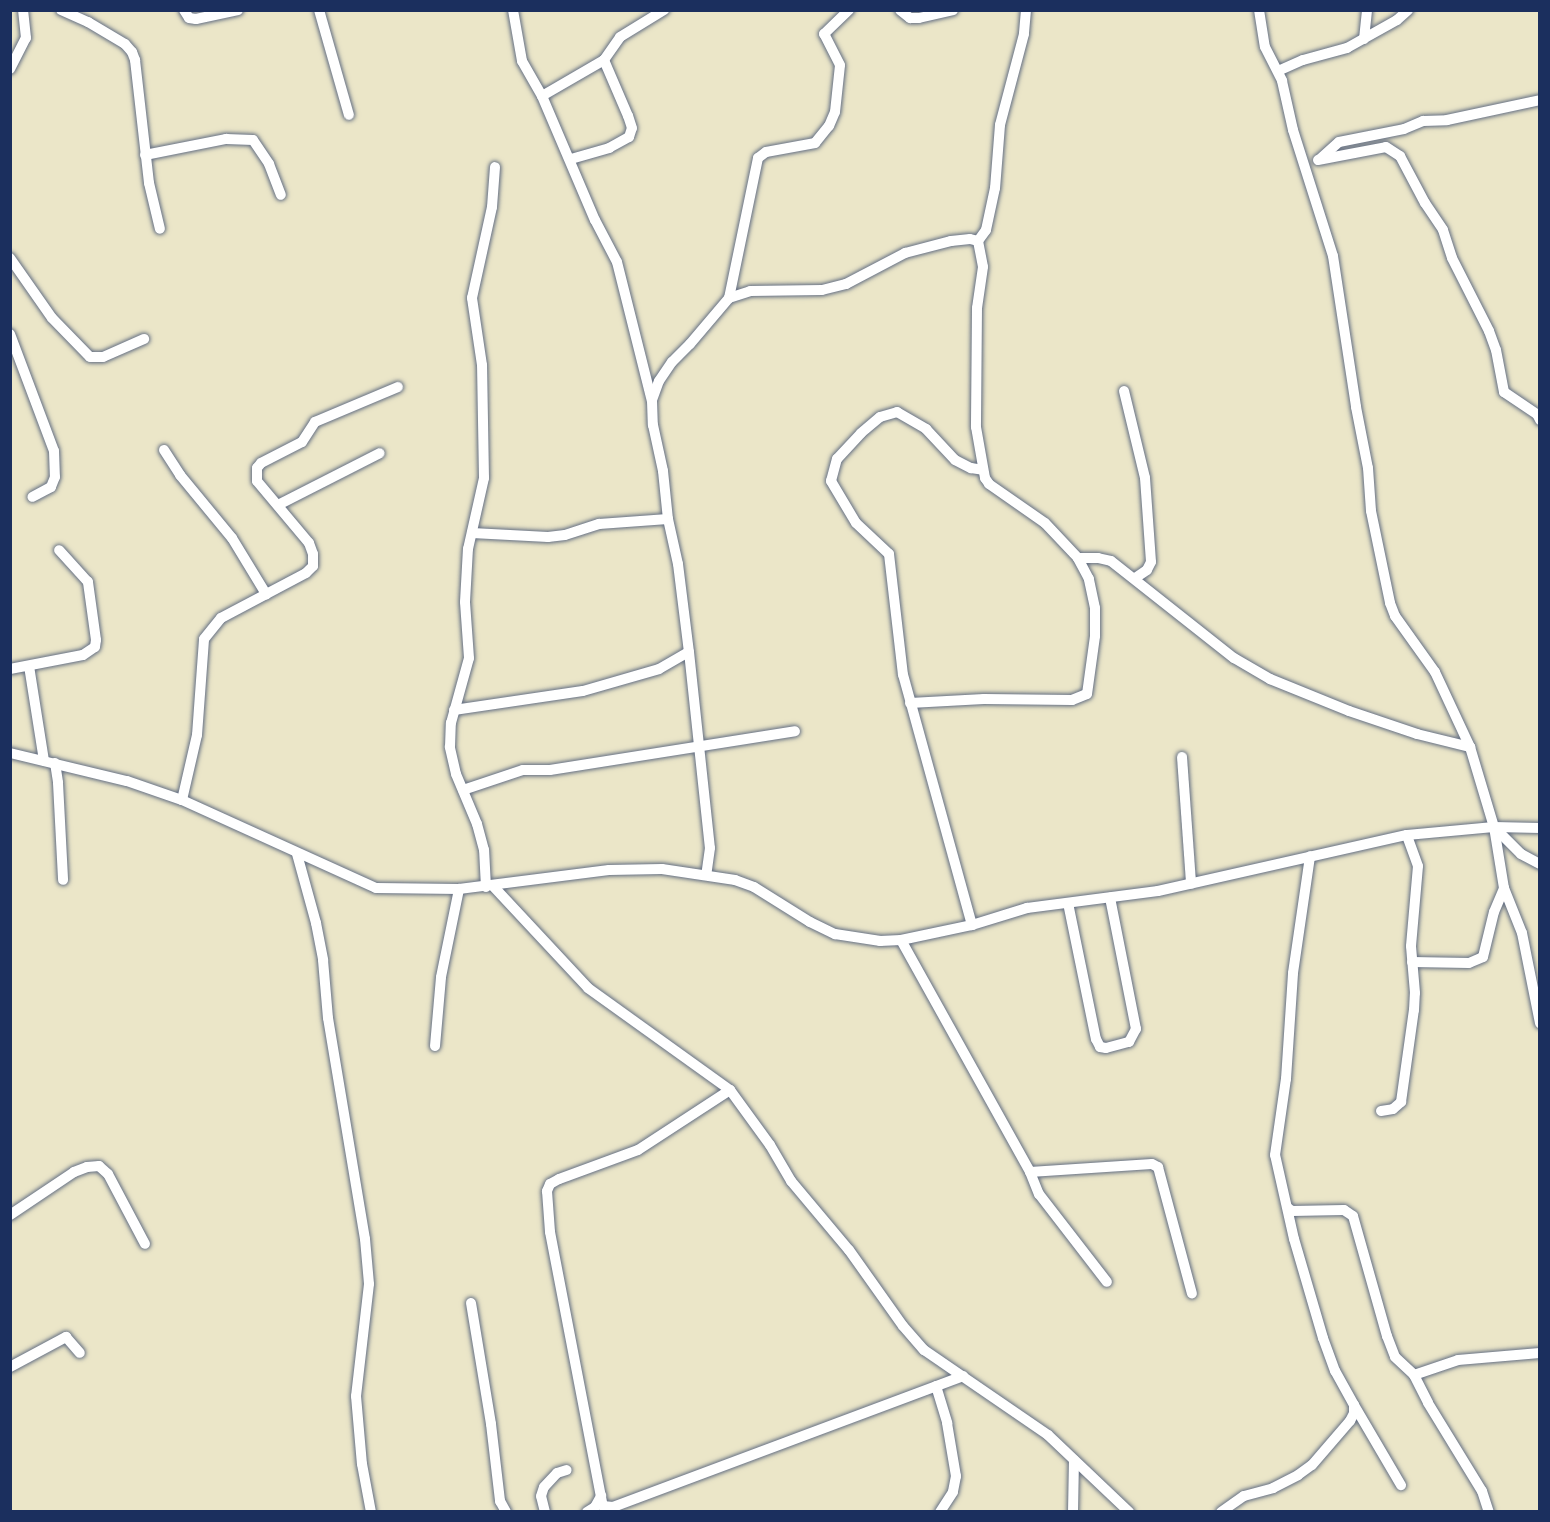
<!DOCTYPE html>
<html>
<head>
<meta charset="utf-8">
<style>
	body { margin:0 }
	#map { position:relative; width:1550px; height:1522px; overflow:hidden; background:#ebe6c8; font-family:"Gentium Book Plus",serif }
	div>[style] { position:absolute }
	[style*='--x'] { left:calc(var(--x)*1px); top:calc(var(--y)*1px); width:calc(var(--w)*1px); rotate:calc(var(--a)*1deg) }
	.roads { filter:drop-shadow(0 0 2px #646f83) drop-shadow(0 0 2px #646f83) }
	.street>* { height:10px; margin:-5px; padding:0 5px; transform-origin:5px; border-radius:5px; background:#fff }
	span { translate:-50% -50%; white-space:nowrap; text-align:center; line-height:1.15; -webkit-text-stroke:6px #fdfcf7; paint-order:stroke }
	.frame { position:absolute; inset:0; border:12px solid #1b2f5e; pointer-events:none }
</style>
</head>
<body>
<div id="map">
	<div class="roads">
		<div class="street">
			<div style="--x:61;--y:10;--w:30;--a:24"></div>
			<div style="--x:88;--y:22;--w:43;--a:30.7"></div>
			<div style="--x:125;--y:44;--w:11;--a:49"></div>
			<div style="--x:132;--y:52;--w:9;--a:69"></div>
			<div style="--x:135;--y:60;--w:124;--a:83.5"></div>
			<div style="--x:149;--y:183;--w:47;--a:76.6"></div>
			<div style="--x:184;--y:10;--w:9;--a:58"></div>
			<div style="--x:189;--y:18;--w:7;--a:8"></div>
			<div style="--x:196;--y:19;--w:43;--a:-12.1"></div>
			<div style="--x:319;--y:10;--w:109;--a:74.1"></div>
			<div style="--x:513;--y:10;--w:52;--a:80"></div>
			<div style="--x:522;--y:61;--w:40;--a:60.3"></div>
			<div style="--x:542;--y:96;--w:135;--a:66.9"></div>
			<div style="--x:595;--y:220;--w:47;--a:62.4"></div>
			<div style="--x:617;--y:262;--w:143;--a:75.9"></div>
			<div style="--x:652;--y:401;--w:24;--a:88"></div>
			<div style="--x:653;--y:425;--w:47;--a:77.7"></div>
			<div style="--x:663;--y:471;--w:48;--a:84.1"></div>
			<div style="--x:668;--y:519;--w:46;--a:77.5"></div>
			<div style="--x:678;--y:564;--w:89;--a:82.9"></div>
			<div style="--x:689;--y:652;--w:197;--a:83.9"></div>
			<div style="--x:710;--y:848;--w:27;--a:98"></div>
			<div style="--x:900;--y:10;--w:13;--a:39"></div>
			<div style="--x:910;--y:18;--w:9;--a:0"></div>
			<div style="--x:919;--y:18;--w:35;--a:-13"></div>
			<div style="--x:1026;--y:10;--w:24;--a:95"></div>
			<div style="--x:1024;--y:34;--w:94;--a:104.8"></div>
			<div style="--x:1000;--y:125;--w:63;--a:94.5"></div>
			<div style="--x:995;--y:188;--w:43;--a:102.1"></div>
			<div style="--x:986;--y:230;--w:14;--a:126"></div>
			<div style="--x:978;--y:241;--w:26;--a:79"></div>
			<div style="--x:983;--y:267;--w:41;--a:98.3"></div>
			<div style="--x:977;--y:308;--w:119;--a:90.5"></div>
			<div style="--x:976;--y:427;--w:52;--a:80"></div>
			<div style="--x:985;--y:478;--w:7;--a:56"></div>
			<div style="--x:989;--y:484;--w:68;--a:34.9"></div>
			<div style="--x:1045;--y:523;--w:48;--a:46.7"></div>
			<div style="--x:1078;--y:558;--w:20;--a:0"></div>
			<div style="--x:1098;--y:558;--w:13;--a:13"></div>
			<div style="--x:1111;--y:561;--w:157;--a:38.3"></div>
			<div style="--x:1234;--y:658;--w:42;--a:30.3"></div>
			<div style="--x:1270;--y:679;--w:85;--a:22.1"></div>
			<div style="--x:1349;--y:711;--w:72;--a:18.7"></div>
			<div style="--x:1417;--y:734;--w:55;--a:13.8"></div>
			<div style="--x:1259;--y:10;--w:37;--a:81"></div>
			<div style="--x:1265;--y:47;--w:38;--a:63"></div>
			<div style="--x:1282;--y:81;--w:50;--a:77.3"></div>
			<div style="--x:1293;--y:130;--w:132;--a:72.4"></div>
			<div style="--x:1333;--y:256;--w:153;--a:81.3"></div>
			<div style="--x:1356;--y:407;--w:62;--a:78.9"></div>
			<div style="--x:1368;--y:468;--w:43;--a:86"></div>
			<div style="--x:1371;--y:511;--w:94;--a:78.3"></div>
			<div style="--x:1390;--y:603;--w:14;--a:69"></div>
			<div style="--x:1395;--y:616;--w:69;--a:54.5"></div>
			<div style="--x:1435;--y:672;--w:83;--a:65"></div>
			<div style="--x:1470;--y:747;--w:84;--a:73.3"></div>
			<div style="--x:1494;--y:827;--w:62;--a:80.7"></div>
			<div style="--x:1504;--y:888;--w:48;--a:68.2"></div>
			<div style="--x:1522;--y:933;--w:92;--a:78.7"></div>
			<div style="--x:1364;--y:39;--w:29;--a:-84"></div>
			<div style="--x:10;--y:69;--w:35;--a:-63"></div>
			<div style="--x:26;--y:38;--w:28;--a:-96"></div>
			<div style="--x:1278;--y:71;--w:27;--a:-24"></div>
			<div style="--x:1303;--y:60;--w:46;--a:-15.3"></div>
			<div style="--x:1347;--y:48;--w:57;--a:-29.2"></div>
			<div style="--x:1397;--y:20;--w:15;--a:-42"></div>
			<div style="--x:542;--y:96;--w:72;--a:-30.1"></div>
			<div style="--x:604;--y:60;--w:28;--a:-55"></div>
			<div style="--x:620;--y:37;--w:52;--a:-31.5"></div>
			<div style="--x:145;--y:155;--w:83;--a:-11.2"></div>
			<div style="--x:226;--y:139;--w:27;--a:2"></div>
			<div style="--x:253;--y:140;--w:29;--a:56"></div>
			<div style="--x:269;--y:164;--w:33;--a:69"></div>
			<div style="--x:571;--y:159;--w:40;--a:-16"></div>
			<div style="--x:609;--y:148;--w:23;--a:-29"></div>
			<div style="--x:629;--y:137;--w:9;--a:-72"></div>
			<div style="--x:632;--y:128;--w:13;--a:-108"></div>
			<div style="--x:628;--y:116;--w:61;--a:-113.2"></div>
			<div style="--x:1320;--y:159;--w:25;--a:-42"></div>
			<div style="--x:1339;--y:142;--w:66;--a:-11.3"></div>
			<div style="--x:1404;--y:129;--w:21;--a:-23"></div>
			<div style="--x:1423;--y:121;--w:24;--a:-2"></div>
			<div style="--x:1447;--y:120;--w:95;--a:-12.1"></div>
			<div style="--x:1318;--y:160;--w:69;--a:-10.8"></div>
			<div style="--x:1386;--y:147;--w:17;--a:33"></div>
			<div style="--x:1400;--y:156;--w:53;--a:62"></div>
			<div style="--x:1425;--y:203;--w:32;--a:56"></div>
			<div style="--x:1443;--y:230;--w:29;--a:72"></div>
			<div style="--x:1452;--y:258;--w:82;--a:63.1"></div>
			<div style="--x:1489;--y:331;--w:20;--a:70"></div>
			<div style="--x:1496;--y:350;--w:43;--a:79.2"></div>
			<div style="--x:1504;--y:392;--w:40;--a:34"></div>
			<div style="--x:1537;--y:414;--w:7;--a:63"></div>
			<div style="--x:10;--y:258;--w:73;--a:55"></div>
			<div style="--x:52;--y:318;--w:54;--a:45.7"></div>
			<div style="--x:90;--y:357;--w:13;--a:0"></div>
			<div style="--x:103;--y:357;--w:45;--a:-23.7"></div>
			<div style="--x:729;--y:298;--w:143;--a:-78.3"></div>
			<div style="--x:758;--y:158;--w:10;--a:-37"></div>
			<div style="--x:766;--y:152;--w:50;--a:-10.4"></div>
			<div style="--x:815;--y:143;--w:22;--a:-51"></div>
			<div style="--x:829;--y:126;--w:15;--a:-67"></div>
			<div style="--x:835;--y:112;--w:47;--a:-83.9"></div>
			<div style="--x:840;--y:65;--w:35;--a:-117"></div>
			<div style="--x:824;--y:34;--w:35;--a:-44"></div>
			<div style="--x:10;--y:334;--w:125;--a:69.4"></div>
			<div style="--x:54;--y:451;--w:26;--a:88"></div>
			<div style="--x:55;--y:477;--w:11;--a:112"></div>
			<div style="--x:51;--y:487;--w:21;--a:152"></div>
			<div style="--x:1124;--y:391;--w:89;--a:76.4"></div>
			<div style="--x:1145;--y:478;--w:84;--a:85.9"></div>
			<div style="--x:1151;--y:562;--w:9;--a:117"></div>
			<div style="--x:1147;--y:570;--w:14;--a:146"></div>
			<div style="--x:652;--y:400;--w:20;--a:-70"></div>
			<div style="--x:659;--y:381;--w:23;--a:-56"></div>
			<div style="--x:672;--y:362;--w:25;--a:-45"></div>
			<div style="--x:690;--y:344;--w:60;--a:-49.7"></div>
			<div style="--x:729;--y:298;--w:22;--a:-18"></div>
			<div style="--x:750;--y:291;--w:72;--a:-0.8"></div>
			<div style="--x:822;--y:290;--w:25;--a:-14"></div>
			<div style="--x:846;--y:284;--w:67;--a:-27.7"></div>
			<div style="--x:905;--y:253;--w:48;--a:-14.6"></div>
			<div style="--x:951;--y:241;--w:19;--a:-6"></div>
			<div style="--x:970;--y:239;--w:8;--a:14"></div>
			<div style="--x:164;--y:450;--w:30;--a:57"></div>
			<div style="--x:180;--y:475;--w:82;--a:50.5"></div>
			<div style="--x:232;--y:538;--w:66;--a:58.7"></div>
			<div style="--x:278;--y:505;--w:114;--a:-27"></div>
			<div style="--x:472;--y:533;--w:76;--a:3"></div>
			<div style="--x:548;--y:537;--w:17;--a:-7"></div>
			<div style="--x:565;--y:535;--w:36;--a:-18"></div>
			<div style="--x:599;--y:524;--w:69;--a:-4.1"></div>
			<div style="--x:29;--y:666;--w:96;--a:81"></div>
			<div style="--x:10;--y:669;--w:74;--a:-10.9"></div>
			<div style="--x:83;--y:655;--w:14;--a:-34"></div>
			<div style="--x:95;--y:647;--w:7;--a:-82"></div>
			<div style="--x:96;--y:640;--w:59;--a:-97.9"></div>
			<div style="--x:88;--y:582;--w:43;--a:-132.2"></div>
			<div style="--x:910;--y:703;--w:74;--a:-3.1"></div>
			<div style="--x:984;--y:699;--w:88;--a:0.7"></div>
			<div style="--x:1072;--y:700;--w:16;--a:-22"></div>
			<div style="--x:1087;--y:694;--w:59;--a:-82.1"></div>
			<div style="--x:1095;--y:636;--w:28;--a:-90"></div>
			<div style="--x:1095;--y:608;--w:30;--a:-102"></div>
			<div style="--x:1089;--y:579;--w:24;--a:-118"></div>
			<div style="--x:454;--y:710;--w:130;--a:-8.4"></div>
			<div style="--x:583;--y:691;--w:79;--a:-16.1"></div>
			<div style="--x:659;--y:669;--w:34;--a:-30"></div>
			<div style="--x:10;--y:753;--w:120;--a:13.5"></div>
			<div style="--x:127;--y:781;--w:58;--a:19.1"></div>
			<div style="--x:182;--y:800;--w:213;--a:24.4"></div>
			<div style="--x:376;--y:888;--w:83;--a:0.7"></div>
			<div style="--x:459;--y:889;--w:151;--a:-7.2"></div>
			<div style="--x:609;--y:870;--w:53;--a:-1.1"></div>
			<div style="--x:662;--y:869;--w:74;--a:8.6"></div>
			<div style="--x:735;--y:880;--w:20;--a:20"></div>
			<div style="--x:754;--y:887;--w:66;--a:32"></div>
			<div style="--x:810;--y:922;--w:28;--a:26"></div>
			<div style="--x:835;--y:934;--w:46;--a:8.8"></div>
			<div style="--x:880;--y:941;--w:21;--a:-3"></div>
			<div style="--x:901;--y:940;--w:73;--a:-11.9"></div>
			<div style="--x:972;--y:925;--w:58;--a:-17.2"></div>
			<div style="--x:1027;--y:908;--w:132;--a:-7.4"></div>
			<div style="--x:1158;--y:891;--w:255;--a:-12.7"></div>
			<div style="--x:1407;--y:835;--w:87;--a:-5.3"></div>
			<div style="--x:1494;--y:827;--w:46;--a:1.2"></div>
			<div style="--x:1182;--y:757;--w:127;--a:85.9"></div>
			<div style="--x:55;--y:763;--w:20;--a:81"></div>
			<div style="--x:58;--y:783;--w:97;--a:87"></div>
			<div style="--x:463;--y:790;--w:63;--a:-18.4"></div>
			<div style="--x:523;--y:770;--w:27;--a:0"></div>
			<div style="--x:550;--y:770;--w:248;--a:-9"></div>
			<div style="--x:182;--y:800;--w:67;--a:-77"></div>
			<div style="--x:197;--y:735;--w:96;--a:-85.8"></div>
			<div style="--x:204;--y:639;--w:27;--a:-51"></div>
			<div style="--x:221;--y:618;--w:96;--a:-27.9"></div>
			<div style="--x:306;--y:573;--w:10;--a:-45"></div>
			<div style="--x:313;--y:566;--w:12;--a:-90"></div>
			<div style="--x:313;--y:554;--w:12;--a:-110"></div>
			<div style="--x:309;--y:543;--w:81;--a:-130"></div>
			<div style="--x:257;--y:481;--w:13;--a:-90"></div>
			<div style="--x:257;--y:468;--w:6;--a:-51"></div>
			<div style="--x:261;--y:463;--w:46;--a:-27.1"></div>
			<div style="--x:302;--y:442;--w:24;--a:-57"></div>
			<div style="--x:315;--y:422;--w:90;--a:-22.9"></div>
			<div style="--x:1494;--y:827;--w:38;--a:45"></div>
			<div style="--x:1521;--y:854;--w:21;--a:28"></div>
			<div style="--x:297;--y:854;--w:72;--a:74.6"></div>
			<div style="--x:316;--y:923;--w:38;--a:79"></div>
			<div style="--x:323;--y:960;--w:58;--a:85.1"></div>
			<div style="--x:328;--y:1018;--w:224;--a:80.5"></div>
			<div style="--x:365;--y:1239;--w:45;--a:84.9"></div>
			<div style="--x:369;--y:1284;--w:113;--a:96.6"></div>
			<div style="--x:356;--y:1396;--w:68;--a:85"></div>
			<div style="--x:362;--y:1464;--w:49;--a:79.4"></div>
			<div style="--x:493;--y:886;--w:139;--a:47"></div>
			<div style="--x:588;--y:988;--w:175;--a:35.7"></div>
			<div style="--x:730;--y:1090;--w:68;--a:54"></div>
			<div style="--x:770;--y:1145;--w:42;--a:59.7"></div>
			<div style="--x:791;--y:1181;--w:90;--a:50"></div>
			<div style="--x:849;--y:1250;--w:93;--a:54.6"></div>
			<div style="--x:903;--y:1326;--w:32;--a:49"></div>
			<div style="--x:924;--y:1350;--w:150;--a:34.4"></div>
			<div style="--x:1048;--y:1435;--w:112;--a:43.5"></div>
			<div style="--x:486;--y:887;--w:37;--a:-93"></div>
			<div style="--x:484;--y:850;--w:27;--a:-105"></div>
			<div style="--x:477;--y:824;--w:54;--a:-112.8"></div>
			<div style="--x:456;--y:774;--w:28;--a:-103"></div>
			<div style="--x:450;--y:747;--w:24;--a:-88"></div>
			<div style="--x:451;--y:723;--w:67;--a:-74.5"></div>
			<div style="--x:469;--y:658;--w:56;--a:-94.1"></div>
			<div style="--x:465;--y:602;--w:53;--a:-86.8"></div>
			<div style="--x:468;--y:549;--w:73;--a:-77.3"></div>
			<div style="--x:484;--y:478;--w:113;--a:-91"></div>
			<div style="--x:482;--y:365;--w:68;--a:-98.5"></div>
			<div style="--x:472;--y:298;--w:93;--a:-77.6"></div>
			<div style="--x:492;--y:207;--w:40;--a:-85.7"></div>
			<div style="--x:1068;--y:903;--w:139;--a:78.4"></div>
			<div style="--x:1096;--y:1039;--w:9;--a:63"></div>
			<div style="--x:1100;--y:1047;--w:6;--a:9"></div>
			<div style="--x:1106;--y:1048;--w:24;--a:-15"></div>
			<div style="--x:1129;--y:1042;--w:15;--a:-62"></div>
			<div style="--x:1136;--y:1029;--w:134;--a:-101.2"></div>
			<div style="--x:972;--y:925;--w:259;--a:-105.4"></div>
			<div style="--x:903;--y:675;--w:122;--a:-96.6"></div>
			<div style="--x:889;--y:554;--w:45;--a:-136.8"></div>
			<div style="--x:856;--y:523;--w:49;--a:-120.8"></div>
			<div style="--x:831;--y:481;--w:23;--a:-75"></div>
			<div style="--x:837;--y:459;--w:35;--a:-47"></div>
			<div style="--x:861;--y:433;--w:25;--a:-40"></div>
			<div style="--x:880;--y:417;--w:18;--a:-16"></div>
			<div style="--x:897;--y:412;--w:34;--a:30"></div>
			<div style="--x:926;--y:429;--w:42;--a:46.9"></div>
			<div style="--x:955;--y:460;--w:18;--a:27"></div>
			<div style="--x:971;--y:468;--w:12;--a:9"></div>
			<div style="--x:901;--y:940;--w:265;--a:60.9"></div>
			<div style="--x:1030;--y:1172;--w:24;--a:68"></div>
			<div style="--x:1039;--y:1194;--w:111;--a:52.3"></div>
			<div style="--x:1412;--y:962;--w:57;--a:1"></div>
			<div style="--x:1469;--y:963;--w:15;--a:-23"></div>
			<div style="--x:1483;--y:957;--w:46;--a:-76.3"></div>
			<div style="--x:1494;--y:912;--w:26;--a:-67"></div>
			<div style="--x:435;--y:1046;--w:69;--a:-85"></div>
			<div style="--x:441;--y:977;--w:90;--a:-78.4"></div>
			<div style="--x:730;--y:1090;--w:110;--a:146.9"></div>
			<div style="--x:638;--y:1150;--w:84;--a:159.8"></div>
			<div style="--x:559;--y:1179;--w:10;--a:151"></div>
			<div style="--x:550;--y:1184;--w:8;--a:113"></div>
			<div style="--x:547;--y:1191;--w:41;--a:85.8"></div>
			<div style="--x:550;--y:1232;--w:279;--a:79.1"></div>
			<div style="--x:603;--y:1506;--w:10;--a:6"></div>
			<div style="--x:613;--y:1507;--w:374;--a:-20.5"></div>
			<div style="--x:1381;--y:1111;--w:12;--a:-9"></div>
			<div style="--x:1393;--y:1109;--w:11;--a:-41"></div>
			<div style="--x:1401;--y:1102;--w:93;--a:-82"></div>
			<div style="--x:1414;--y:1010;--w:17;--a:-87"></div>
			<div style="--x:1415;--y:993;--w:47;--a:-94.9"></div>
			<div style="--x:1411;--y:946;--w:80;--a:-85"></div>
			<div style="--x:1418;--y:866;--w:33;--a:-110"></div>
			<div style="--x:1030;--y:1172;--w:122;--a:-3.8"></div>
			<div style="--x:1152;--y:1164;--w:7;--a:27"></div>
			<div style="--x:1158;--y:1167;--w:131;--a:75"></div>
			<div style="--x:1288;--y:1208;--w:5;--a:37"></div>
			<div style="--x:1292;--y:1211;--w:52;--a:-1.1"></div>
			<div style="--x:1344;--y:1210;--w:11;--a:34"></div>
			<div style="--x:1353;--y:1216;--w:125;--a:74.2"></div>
			<div style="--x:1387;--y:1336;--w:22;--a:69"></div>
			<div style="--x:1395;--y:1357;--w:26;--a:43"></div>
			<div style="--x:1414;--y:1375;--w:46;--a:-18.8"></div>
			<div style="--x:1458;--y:1360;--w:82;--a:-4.9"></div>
			<div style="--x:10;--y:1215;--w:77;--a:-33.9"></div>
			<div style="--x:74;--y:1172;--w:14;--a:-21"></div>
			<div style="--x:87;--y:1167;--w:12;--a:-5"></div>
			<div style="--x:99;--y:1166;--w:12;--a:42"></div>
			<div style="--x:108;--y:1174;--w:79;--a:62.1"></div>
			<div style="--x:471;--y:1303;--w:123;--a:80.6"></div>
			<div style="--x:491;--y:1424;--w:78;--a:83.3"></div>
			<div style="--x:500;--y:1501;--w:13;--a:61"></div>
			<div style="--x:10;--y:1367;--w:64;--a:-28.2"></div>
			<div style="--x:66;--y:1337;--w:21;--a:49"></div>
			<div style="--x:1414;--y:1375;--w:31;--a:63"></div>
			<div style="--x:1428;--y:1403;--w:103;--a:58.5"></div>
			<div style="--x:1482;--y:1491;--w:22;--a:72"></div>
			<div style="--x:936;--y:1386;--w:39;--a:73"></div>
			<div style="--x:947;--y:1423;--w:54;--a:80.4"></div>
			<div style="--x:956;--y:1476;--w:16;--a:101"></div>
			<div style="--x:953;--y:1492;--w:24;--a:123"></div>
			<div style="--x:1354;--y:1405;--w:93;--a:59.6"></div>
			<div style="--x:545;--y:1512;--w:16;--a:-104"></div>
			<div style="--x:541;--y:1496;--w:9;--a:-72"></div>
			<div style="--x:544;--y:1487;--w:19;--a:-47"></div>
			<div style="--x:557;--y:1473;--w:10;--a:-17"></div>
			<div style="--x:587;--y:1512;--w:9;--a:-32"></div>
			<div style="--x:595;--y:1507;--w:13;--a:-61"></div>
			<div style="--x:1073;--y:1512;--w:52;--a:-88.9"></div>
			<div style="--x:1221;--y:1512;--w:28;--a:-35"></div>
			<div style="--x:1244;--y:1496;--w:30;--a:-15"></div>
			<div style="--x:1273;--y:1488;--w:28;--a:-27"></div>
			<div style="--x:1298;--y:1475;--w:17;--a:-36"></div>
			<div style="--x:1312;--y:1465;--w:58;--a:-49.2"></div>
			<div style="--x:1350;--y:1421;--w:9;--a:-63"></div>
			<div style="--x:1354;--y:1413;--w:8;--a:-90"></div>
			<div style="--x:1354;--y:1405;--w:39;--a:-119"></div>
			<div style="--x:1335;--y:1371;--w:35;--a:-110"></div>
			<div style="--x:1323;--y:1338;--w:103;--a:-106.3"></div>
			<div style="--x:1294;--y:1239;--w:86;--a:-102.7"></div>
			<div style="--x:1275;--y:1155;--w:77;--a:-81.8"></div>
			<div style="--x:1286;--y:1079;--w:106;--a:-86.2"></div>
			<div style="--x:1293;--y:973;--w:118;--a:-81.7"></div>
		</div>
	</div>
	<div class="frame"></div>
</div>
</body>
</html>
